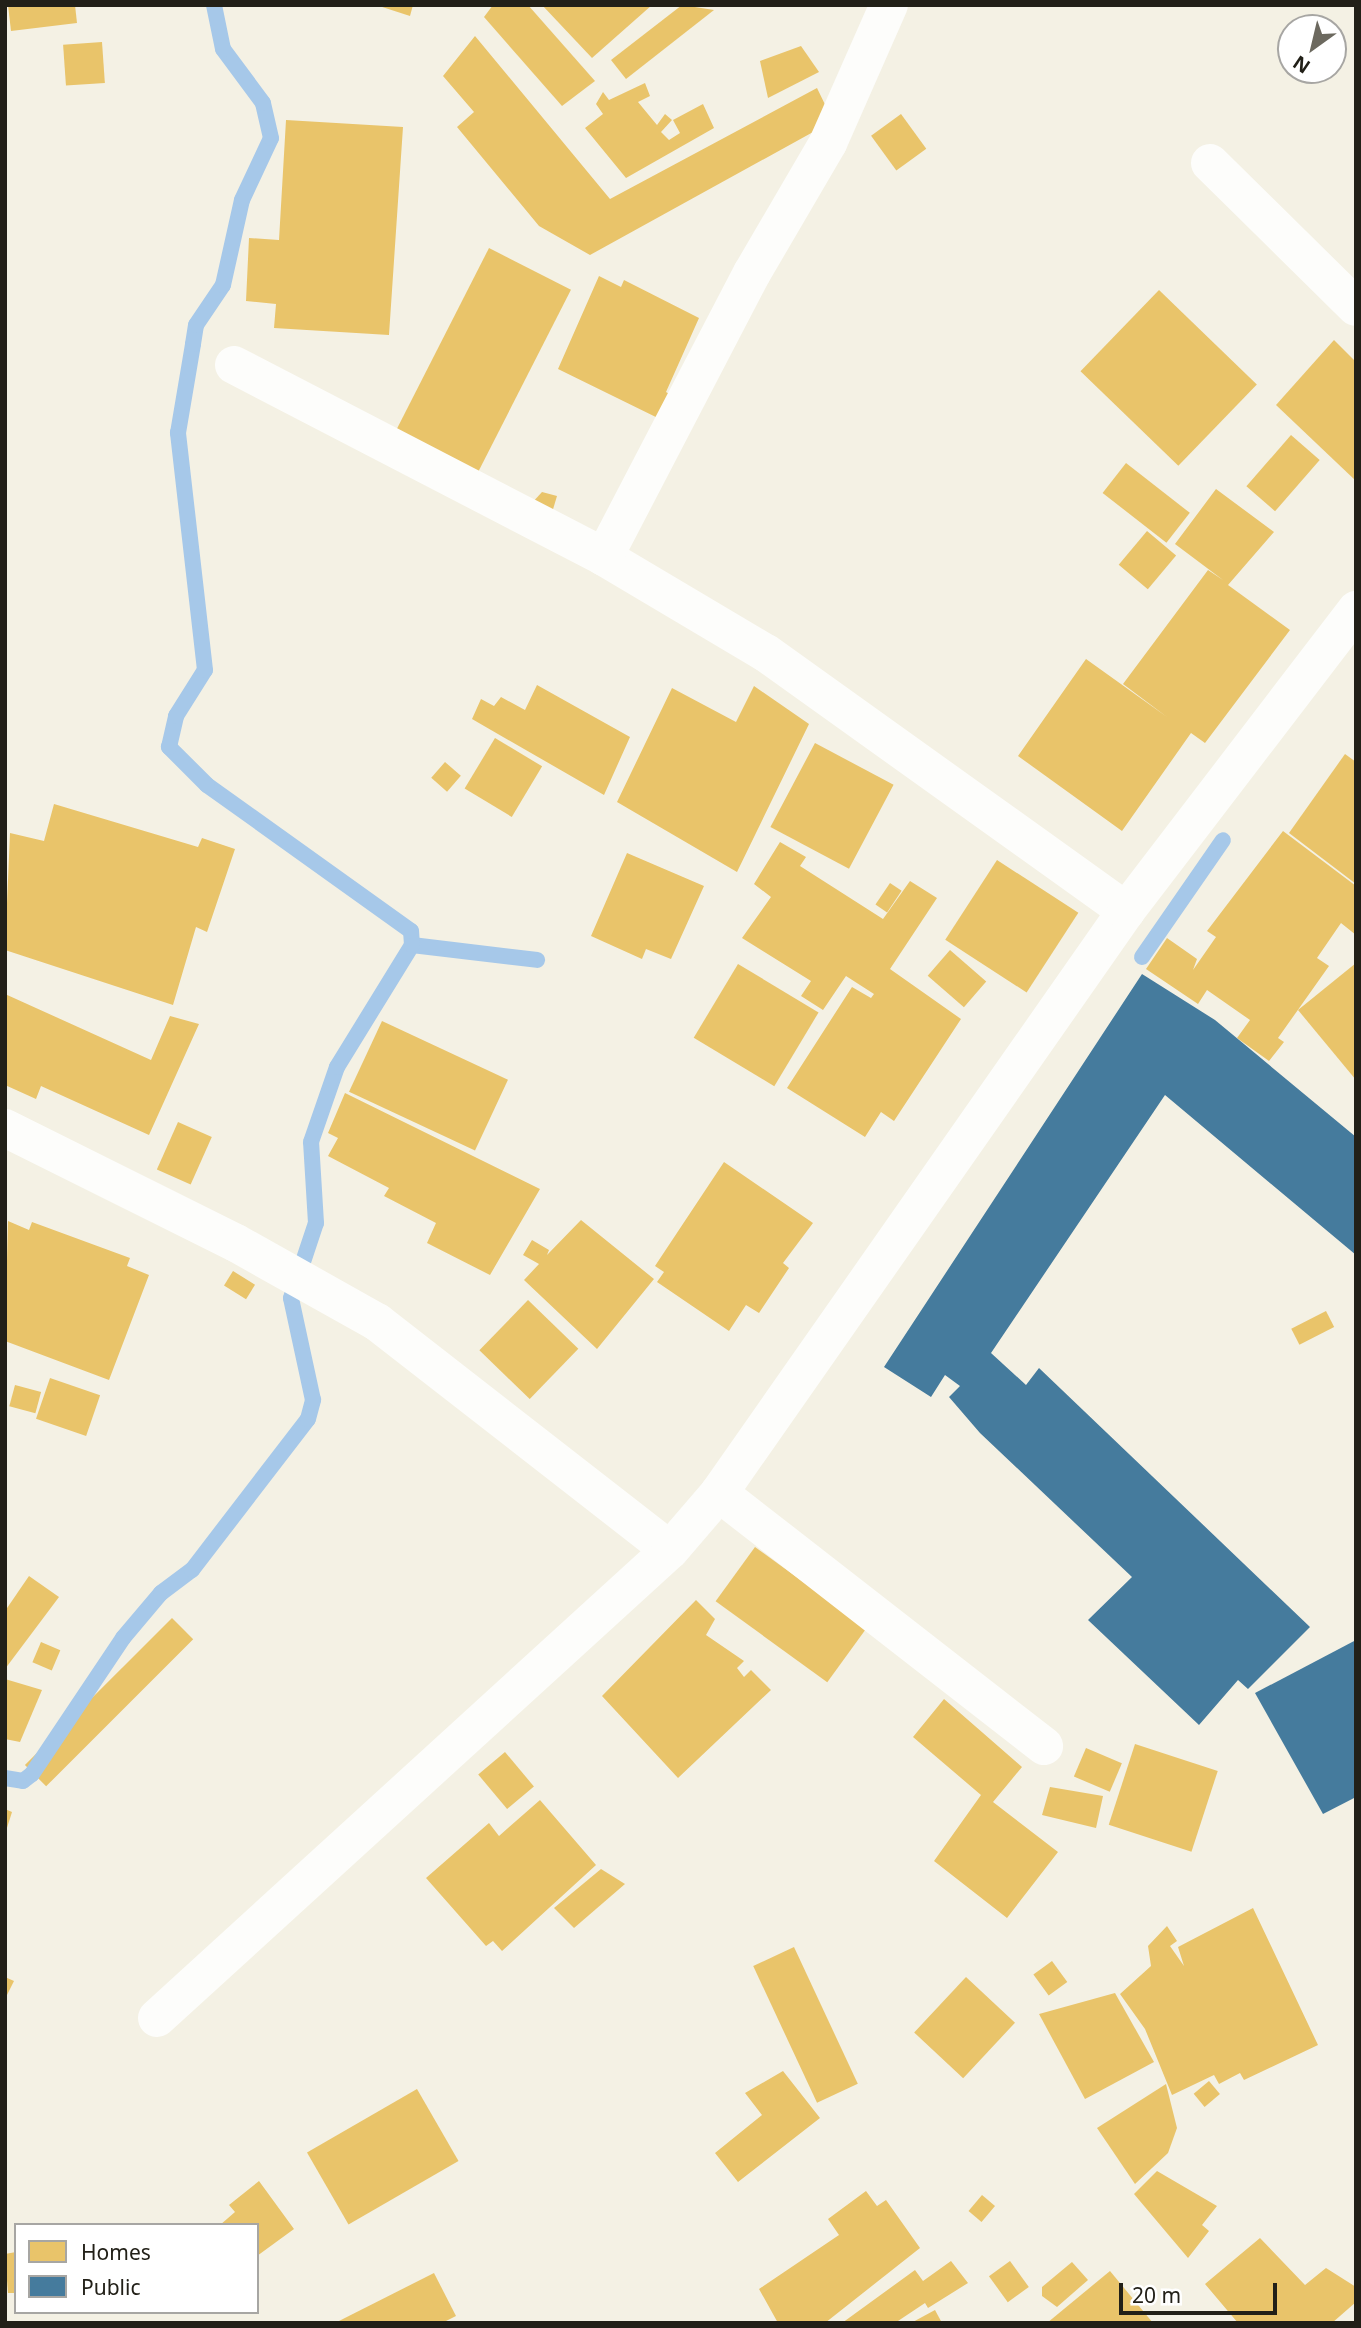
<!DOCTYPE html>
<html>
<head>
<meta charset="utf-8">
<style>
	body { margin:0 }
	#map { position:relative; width:1361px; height:2328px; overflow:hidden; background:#f4f1e4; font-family:"Noto Sans",sans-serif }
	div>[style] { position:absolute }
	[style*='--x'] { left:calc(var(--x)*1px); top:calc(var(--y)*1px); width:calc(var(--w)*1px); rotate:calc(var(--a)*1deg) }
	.homes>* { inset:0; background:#e9c46a; transform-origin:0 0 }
	.public>* { inset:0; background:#457b9d }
	.stream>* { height:16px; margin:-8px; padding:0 8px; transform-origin:8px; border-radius:8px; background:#a6c8e9 }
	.minor>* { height:38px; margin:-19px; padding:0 19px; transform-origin:19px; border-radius:19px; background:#fdfdfb }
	span { translate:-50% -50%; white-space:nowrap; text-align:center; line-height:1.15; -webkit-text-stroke:7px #fff; paint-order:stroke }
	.frame { position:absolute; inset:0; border:7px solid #222018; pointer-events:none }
	.legend { position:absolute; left:14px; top:2223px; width:245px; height:91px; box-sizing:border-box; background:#fff; border:2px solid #a7a6a3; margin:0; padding:9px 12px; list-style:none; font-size:21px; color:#222018 }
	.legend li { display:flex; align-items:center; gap:14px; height:35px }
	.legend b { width:35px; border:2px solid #a7a6a3 }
	.north { position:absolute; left:1277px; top:14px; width:70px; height:70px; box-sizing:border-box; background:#fff; border:2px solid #a7a6a3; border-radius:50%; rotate:214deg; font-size:19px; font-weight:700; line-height:28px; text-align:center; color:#222018 }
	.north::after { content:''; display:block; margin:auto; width:24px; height:32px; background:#6c695f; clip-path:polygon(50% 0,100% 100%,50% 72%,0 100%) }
	.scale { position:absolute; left:1119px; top:2283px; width:158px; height:32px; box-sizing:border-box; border:4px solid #222018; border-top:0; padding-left:9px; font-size:21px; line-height:24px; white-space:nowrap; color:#222018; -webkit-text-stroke:5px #fff; paint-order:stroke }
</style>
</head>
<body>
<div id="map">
	<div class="homes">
		<div style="clip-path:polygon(8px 5px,75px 5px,77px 23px,11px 31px)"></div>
		<div style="clip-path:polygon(376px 5px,413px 5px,410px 16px)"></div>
		<div style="clip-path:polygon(493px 5px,528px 5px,595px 81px,562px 106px,484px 17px)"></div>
		<div style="clip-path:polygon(542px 5px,652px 5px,592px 58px)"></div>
		<div style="clip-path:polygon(682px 5px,714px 10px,626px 79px,611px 60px)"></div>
		<div style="clip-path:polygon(475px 36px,610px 199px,817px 88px,833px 121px,590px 255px,539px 226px,457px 127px,474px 112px,443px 76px)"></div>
		<div style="left:102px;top:42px;width:41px;height:39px;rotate:86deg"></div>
		<div style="clip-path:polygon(801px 46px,819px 72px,768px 98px,760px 61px)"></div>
		<div style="clip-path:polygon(645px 83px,650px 96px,638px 102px,657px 125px,665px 114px,672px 120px,661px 132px,669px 140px,680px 133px,673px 120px,703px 104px,714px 128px,626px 178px,585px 128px,603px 114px,596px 104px,603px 92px,609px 100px)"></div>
		<div style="left:901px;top:114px;width:43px;height:37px;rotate:54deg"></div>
		<div style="clip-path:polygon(286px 120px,403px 127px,389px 335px,274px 328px,276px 304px,246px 301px,249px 238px,279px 240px)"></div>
		<div style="left:489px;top:248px;width:92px;height:209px;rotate:27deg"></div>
		<div style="clip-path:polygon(599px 276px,621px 287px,624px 280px,699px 318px,666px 392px,677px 399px,666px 422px,558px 369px)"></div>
		<div style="left:1159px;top:290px;width:136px;height:113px;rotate:44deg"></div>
		<div style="clip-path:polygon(1334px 340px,1356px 362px,1356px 481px,1276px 405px)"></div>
		<div style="left:1291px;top:435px;width:38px;height:68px;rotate:41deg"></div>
		<div style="left:1126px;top:463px;width:81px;height:38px;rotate:38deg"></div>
		<div style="clip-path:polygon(1216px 489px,1274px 532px,1228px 585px,1290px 630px,1205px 743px,1191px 733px,1122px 831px,1018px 756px,1086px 659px,1167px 717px,1123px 684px,1208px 570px,1223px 580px,1175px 544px)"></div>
		<div style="clip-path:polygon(542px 492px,557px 496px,551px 516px,531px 504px)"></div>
		<div style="left:1147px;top:531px;width:38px;height:44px;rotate:40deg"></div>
		<div style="clip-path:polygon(537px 685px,630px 737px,604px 795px,472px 719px,481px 699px,494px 706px,501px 697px,525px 710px)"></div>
		<div style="clip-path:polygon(754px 686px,809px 724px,737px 872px,617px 802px,672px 688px,736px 722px)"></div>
		<div style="left:495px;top:738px;width:55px;height:59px;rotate:31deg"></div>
		<div style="left:815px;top:743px;width:89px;height:95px;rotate:28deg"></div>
		<div style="clip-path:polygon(1345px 754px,1356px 762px,1356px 884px,1289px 833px)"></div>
		<div style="left:445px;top:762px;width:21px;height:21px;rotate:41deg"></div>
		<div style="clip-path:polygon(54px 804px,198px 847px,202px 838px,235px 849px,207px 932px,196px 927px,173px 1005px,5px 950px,10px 833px,44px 841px)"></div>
		<div style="clip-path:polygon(1283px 831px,1356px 886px,1356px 935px,1341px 923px,1317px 958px,1329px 966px,1278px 1038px,1284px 1042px,1269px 1061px,1237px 1038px,1250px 1020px,1207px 990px,1198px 1004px,1146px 969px,1167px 938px,1197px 959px,1193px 970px,1216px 937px,1207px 931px)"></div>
		<div style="clip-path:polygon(780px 842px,806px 857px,800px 866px,883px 919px,910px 881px,937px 898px,890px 969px,961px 1019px,894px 1121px,881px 1112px,865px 1137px,787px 1088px,852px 987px,871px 998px,874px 994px,846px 976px,823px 1010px,801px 996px,811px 981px,742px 938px,771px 897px,754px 884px)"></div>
		<div style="clip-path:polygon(627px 853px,704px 886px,671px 959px,646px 949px,642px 959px,591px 936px)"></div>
		<div style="left:997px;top:860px;width:97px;height:95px;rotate:33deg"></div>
		<div style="left:890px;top:883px;width:14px;height:26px;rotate:34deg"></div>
		<div style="left:950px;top:950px;width:48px;height:34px;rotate:41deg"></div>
		<div style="clip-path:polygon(1356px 963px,1356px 1080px,1298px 1010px)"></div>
		<div style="left:738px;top:964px;width:94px;height:86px;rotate:31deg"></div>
		<div style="clip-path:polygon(5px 994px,151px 1060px,170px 1016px,199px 1024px,149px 1135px,41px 1086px,36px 1099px,5px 1085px)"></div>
		<div style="left:382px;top:1021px;width:139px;height:78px;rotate:25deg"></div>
		<div style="clip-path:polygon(345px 1093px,540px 1189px,490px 1275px,427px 1243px,436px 1223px,384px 1196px,389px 1188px,328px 1156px,338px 1138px,328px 1133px)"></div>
		<div style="left:178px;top:1122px;width:37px;height:52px;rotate:24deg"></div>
		<div style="clip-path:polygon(724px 1162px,813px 1223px,783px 1263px,789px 1268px,759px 1313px,746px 1305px,729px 1331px,657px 1282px,664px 1272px,655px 1266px)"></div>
		<div style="clip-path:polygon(581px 1220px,654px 1279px,597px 1349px,524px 1280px,539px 1264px,523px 1255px,532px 1240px,549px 1250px,547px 1255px)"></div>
		<div style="clip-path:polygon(8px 1221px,29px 1230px,32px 1222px,130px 1258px,127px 1266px,149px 1275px,109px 1380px,5px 1341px)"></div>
		<div style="left:233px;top:1271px;width:26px;height:17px;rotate:32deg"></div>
		<div style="left:528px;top:1300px;width:70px;height:70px;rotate:44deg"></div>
		<div style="left:1326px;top:1311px;width:18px;height:39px;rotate:63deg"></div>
		<div style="left:50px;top:1378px;width:53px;height:43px;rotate:19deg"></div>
		<div style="left:15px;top:1385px;width:27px;height:22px;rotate:15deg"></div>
		<div style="left:755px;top:1547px;width:138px;height:67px;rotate:36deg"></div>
		<div style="clip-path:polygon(29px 1576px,59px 1597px,5px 1669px,5px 1611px)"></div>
		<div style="clip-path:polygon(696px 1600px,715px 1619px,706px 1635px,744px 1661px,737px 1668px,744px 1677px,751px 1670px,771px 1690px,678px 1778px,602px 1696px)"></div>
		<div style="left:172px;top:1618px;width:30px;height:208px;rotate:45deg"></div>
		<div style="left:41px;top:1642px;width:21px;height:22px;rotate:23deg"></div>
		<div style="clip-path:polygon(5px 1679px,42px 1690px,20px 1742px,5px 1739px)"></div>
		<div style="clip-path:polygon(944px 1699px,1022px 1767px,993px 1802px,1058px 1852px,1007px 1918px,934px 1861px,981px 1795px,913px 1737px)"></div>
		<div style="left:1135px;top:1744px;width:87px;height:85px;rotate:18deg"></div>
		<div style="left:1086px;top:1748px;width:39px;height:31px;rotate:23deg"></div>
		<div style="left:505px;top:1752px;width:45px;height:35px;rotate:50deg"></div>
		<div style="clip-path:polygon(1050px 1787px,1103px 1796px,1096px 1828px,1042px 1815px)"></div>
		<div style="clip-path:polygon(540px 1800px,596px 1865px,502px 1951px,493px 1941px,486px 1946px,426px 1878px,489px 1823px,499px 1836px)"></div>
		<div style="clip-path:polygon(5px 1809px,12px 1812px,6px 1831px,5px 1831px)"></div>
		<div style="clip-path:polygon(601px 1869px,625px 1884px,574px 1928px,554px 1908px)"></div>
		<div style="clip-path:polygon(1253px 1908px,1318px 2045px,1244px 2080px,1240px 2073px,1219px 2084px,1214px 2075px,1172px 2095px,1145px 2029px,1120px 1994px,1151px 1966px,1148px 1946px,1167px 1926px,1177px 1941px,1170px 1946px,1184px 1966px,1178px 1947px)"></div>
		<div style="left:794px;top:1947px;width:151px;height:45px;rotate:65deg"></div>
		<div style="left:1052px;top:1961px;width:26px;height:23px;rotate:54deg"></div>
		<div style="clip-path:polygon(5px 1977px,14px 1981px,5px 1999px)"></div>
		<div style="left:966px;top:1977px;width:67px;height:76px;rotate:43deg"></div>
		<div style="clip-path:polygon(1115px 1993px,1154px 2062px,1085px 2099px,1039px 2014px)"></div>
		<div style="clip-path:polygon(783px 2071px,820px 2118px,738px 2182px,715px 2153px,762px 2115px,745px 2093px)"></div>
		<div style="left:1209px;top:2081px;width:17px;height:20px;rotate:50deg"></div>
		<div style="clip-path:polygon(1166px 2084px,1177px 2128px,1168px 2153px,1135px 2184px,1097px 2128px)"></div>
		<div style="left:417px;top:2089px;width:83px;height:127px;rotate:60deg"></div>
		<div style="clip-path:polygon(1157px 2171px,1217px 2206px,1202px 2225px,1209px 2231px,1188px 2258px,1134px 2194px)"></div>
		<div style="clip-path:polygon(259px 2181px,294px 2229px,257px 2256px,257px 2225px,220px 2225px,235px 2212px,229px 2205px)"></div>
		<div style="clip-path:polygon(866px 2191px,877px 2206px,886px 2200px,920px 2248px,825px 2323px,778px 2323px,759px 2289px,839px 2235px,828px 2219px)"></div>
		<div style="left:982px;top:2195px;width:17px;height:21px;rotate:40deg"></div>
		<div style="clip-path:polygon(1260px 2238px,1305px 2285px,1326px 2268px,1356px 2287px,1356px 2302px,1332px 2323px,1238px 2323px,1205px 2284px)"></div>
		<div style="clip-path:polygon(16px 2252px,16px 2293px,8px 2293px,5px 2254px)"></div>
		<div style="clip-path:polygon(951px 2261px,968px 2283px,928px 2308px,925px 2303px,895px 2323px,842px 2323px,915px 2270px,923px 2281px)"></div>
		<div style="left:1010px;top:2261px;width:32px;height:26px;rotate:54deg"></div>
		<div style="clip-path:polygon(1072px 2262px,1088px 2280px,1057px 2307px,1042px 2296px,1042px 2287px)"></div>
		<div style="clip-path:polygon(1110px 2271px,1153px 2323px,1047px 2323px)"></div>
		<div style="clip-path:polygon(434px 2273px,456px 2316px,442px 2323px,335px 2323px)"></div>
		<div style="clip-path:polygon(935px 2310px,942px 2323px,911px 2323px)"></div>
	</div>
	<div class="public">
		<div style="clip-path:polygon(1142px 974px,1215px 1020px,1356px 1137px,1356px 1255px,1165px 1095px,991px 1353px,1026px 1385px,1039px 1368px,1310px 1627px,1248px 1689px,1238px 1680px,1199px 1725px,1088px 1620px,1132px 1577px,980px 1433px,949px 1397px,960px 1386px,945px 1375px,931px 1397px,884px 1367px)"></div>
		<div style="clip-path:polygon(1356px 1640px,1356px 1797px,1323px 1814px,1255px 1693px)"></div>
	</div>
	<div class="stream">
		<div style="--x:412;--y:945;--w:126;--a:6.8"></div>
		<div style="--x:1142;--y:957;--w:142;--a:-55.3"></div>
		<div style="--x:5;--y:1778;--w:18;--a:9"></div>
		<div style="--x:23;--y:1781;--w:11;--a:-38"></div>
		<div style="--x:32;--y:1774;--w:164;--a:-56.2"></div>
		<div style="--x:123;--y:1638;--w:59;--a:-49.8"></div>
		<div style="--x:161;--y:1593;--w:39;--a:-37"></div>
		<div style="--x:192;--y:1570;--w:190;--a:-52.5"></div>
		<div style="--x:308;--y:1419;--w:20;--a:-75"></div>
		<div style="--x:313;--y:1400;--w:104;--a:-102.2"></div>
		<div style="--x:291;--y:1298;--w:79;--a:-71.6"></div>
		<div style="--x:316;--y:1223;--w:81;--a:-93.5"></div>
		<div style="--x:311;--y:1142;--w:79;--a:-70.9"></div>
		<div style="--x:337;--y:1067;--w:143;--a:-58.4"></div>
		<div style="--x:412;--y:945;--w:14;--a:-94"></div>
		<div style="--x:411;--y:931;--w:251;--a:-144.4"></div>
		<div style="--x:207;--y:785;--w:54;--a:-135"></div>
		<div style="--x:169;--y:747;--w:32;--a:-77"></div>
		<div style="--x:176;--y:716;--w:54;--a:-57.8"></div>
		<div style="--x:205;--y:670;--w:239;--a:-96.5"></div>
		<div style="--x:178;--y:433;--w:90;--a:-80.4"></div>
		<div style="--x:193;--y:344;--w:19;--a:-81"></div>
		<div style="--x:196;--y:325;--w:48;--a:-56"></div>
		<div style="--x:223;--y:285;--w:87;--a:-77.4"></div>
		<div style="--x:242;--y:200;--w:68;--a:-64.9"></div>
		<div style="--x:271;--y:138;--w:36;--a:-103"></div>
		<div style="--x:263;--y:103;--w:67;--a:-126.5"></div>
		<div style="--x:223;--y:49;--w:45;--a:-101.6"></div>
	</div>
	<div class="minor">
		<div style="--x:1210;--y:163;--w:205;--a:44.6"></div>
		<div style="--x:234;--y:365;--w:417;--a:27.4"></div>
		<div style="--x:604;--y:557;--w:188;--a:30.7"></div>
		<div style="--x:766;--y:653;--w:443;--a:35.6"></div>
		<div style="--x:604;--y:557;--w:320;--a:-62.5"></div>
		<div style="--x:752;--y:273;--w:151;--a:-59.7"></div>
		<div style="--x:828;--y:143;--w:151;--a:-66.2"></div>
		<div style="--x:5;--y:1128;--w:258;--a:26.5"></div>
		<div style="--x:236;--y:1243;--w:162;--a:29.3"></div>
		<div style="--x:377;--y:1322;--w:371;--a:37.9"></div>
		<div style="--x:719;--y:1493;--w:412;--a:37.9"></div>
		<div style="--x:157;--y:2018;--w:694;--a:-42.37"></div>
		<div style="--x:670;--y:1550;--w:75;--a:-49.3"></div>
		<div style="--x:719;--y:1493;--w:710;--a:-55.03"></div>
		<div style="--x:1126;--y:911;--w:379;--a:-52.6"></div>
	</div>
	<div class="frame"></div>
	<ul class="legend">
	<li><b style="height:19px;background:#e9c46a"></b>Homes</li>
	<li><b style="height:19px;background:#457b9d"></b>Public</li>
	</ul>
	<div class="north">N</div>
	<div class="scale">20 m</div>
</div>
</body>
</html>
